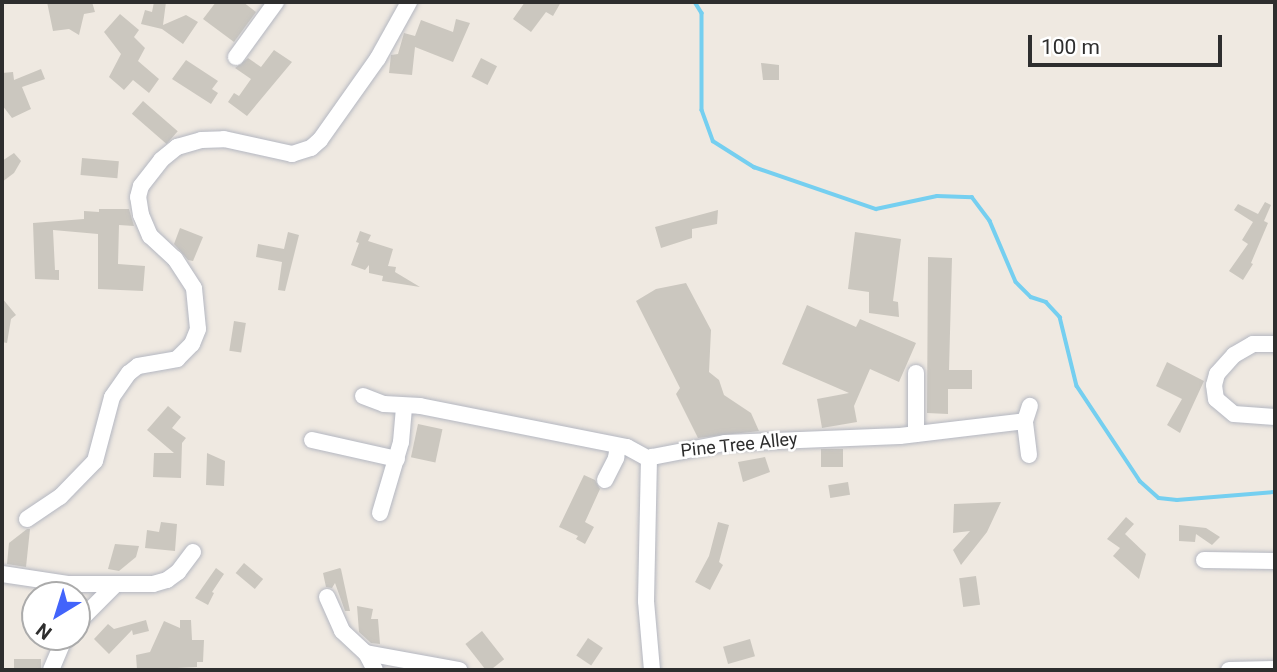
<!DOCTYPE html>
<html>
<head>
<meta charset="utf-8">
<style>
	body { margin:0 }
	#map { position:relative; width:1277px; height:672px; overflow:hidden; background:#efe9e1; font-family:Roboto,sans-serif }
	div>[style] { position:absolute }
	[style*='--x'] { left:calc(var(--x)*1px); top:calc(var(--y)*1px); width:calc(var(--w)*1px); rotate:calc(var(--a)*1deg) }
	.stream>* { height:3.5px; margin:-1.75px; padding:0 1.75px; transform-origin:1.75px; border-radius:1.75px; background:#75cff0 }
	.building>* { inset:0; background:#cbc7bf; transform-origin:0 0 }
	.roads { filter:drop-shadow(0 0 2px #b4b7c1) drop-shadow(0 0 2px #b4b7c1) }
	.minor>* { height:16px; margin:-8px; padding:0 8px; transform-origin:8px; border-radius:8px; background:#fff }
	span { translate:-50% -50%; white-space:nowrap; text-align:center; line-height:1.15; -webkit-text-stroke:5px #fff; paint-order:stroke }
	.street-label { font-size:18px; color:#2e2e2e }
	.frame { position:absolute; inset:0; border:4px solid #2e2e2e; pointer-events:none }
	.north { position:absolute; left:21px; top:581px; width:70px; height:70px; box-sizing:border-box; background:#fff; border:2px solid #ababab; border-radius:50%; rotate:218deg; font-size:19px; font-weight:700; line-height:28px; text-align:center; color:#2e2e2e }
	.north::after { content:''; display:block; margin:auto; width:24px; height:32px; background:#4264fb; clip-path:polygon(50% 0,100% 100%,50% 72%,0 100%) }
	.scale { position:absolute; left:1028px; top:35px; width:194px; height:32px; box-sizing:border-box; border:4px solid #2e2e2e; border-top:0; padding-left:9px; font-size:21px; line-height:24px; white-space:nowrap; color:#2e2e2e; -webkit-text-stroke:5px #fff; paint-order:stroke }
</style>
</head>
<body>
<div id="map">
	<div class="stream">
		<div style="--x:695;--y:2;--w:13;--a:58"></div>
		<div style="--x:702;--y:13;--w:97;--a:90"></div>
		<div style="--x:702;--y:110;--w:33;--a:70"></div>
		<div style="--x:713;--y:141;--w:49;--a:32.4"></div>
		<div style="--x:754;--y:167;--w:129;--a:19"></div>
		<div style="--x:876;--y:209;--w:62;--a:-12"></div>
		<div style="--x:937;--y:196;--w:35;--a:2"></div>
		<div style="--x:972;--y:197;--w:30;--a:53"></div>
		<div style="--x:990;--y:221;--w:66;--a:66.9"></div>
		<div style="--x:1016;--y:282;--w:21;--a:45"></div>
		<div style="--x:1031;--y:297;--w:16;--a:18"></div>
		<div style="--x:1046;--y:302;--w:21;--a:47"></div>
		<div style="--x:1060;--y:317;--w:71;--a:76.2"></div>
		<div style="--x:1077;--y:386;--w:114;--a:56.4"></div>
		<div style="--x:1140;--y:481;--w:25;--a:42"></div>
		<div style="--x:1159;--y:498;--w:18;--a:6"></div>
		<div style="--x:1177;--y:500;--w:98;--a:-4.7"></div>
	</div>
	<div class="building">
		<div style="clip-path:polygon(47px 2px,92px 2px,95px 12px,84px 14px,79px 35px,69px 29px,53px 31px)"></div>
		<div style="clip-path:polygon(154px 2px,166px 2px,163px 25px,186px 15px,198px 22px,183px 44px,162px 29px,141px 24px,145px 10px,152px 12px)"></div>
		<div style="clip-path:polygon(216px 2px,243px 2px,256px 12px,234px 42px,203px 19px)"></div>
		<div style="clip-path:polygon(525px 2px,561px 2px,553px 16px,546px 12px,531px 32px,513px 19px)"></div>
		<div style="clip-path:polygon(120px 14px,139px 30px,134px 37px,145px 48px,138px 61px,159px 79px,149px 93px,133px 80px,124px 90px,109px 77px,121px 54px,104px 32px)"></div>
		<div style="clip-path:polygon(456px 19px,470px 23px,453px 62px,415px 47px,412px 75px,389px 73px,391px 55px,398px 54px,404px 33px,415px 36px,421px 20px,453px 32px)"></div>
		<div style="clip-path:polygon(274px 50px,292px 62px,247px 116px,228px 102px,234px 93px,239px 96px,251px 79px,235px 68px,248px 58px,261px 67px)"></div>
		<div style="left:481px;top:58px;width:18px;height:21px;rotate:27deg"></div>
		<div style="clip-path:polygon(186px 60px,218px 81px,212px 89px,218px 93px,211px 104px,172px 79px)"></div>
		<div style="clip-path:polygon(761px 63px,779px 65px,779px 80px,763px 80px)"></div>
		<div style="clip-path:polygon(41px 69px,45px 79px,22px 87px,31px 109px,12px 118px,2px 105px,2px 73px,13px 72px,14px 80px)"></div>
		<div style="left:143px;top:101px;width:46px;height:17px;rotate:41deg"></div>
		<div style="clip-path:polygon(14px 153px,21px 161px,14px 173px,2px 182px,2px 161px)"></div>
		<div style="left:82px;top:158px;width:37px;height:17px;rotate:5deg"></div>
		<div style="clip-path:polygon(1265px 202px,1271px 205px,1264px 221px,1268px 223px,1251px 263px,1253px 264px,1243px 280px,1229px 271px,1248px 244px,1242px 240px,1253px 222px,1234px 210px,1238px 204px,1258px 214px)"></div>
		<div style="clip-path:polygon(99px 209px,129px 209px,134px 226px,119px 225px,118px 264px,145px 266px,143px 291px,98px 289px,98px 234px,53px 230px,55px 270px,59px 270px,59px 280px,35px 279px,33px 223px,84px 219px,84px 211px,99px 212px)"></div>
		<div style="clip-path:polygon(718px 210px,717px 224px,692px 229px,692px 238px,661px 248px,655px 227px)"></div>
		<div style="clip-path:polygon(180px 228px,203px 237px,193px 261px,188px 260px,174px 244px)"></div>
		<div style="clip-path:polygon(360px 231px,371px 235px,368px 241px,393px 249px,388px 266px,396px 267px,395px 272px,420px 287px,382px 281px,383px 276px,369px 273px,369px 265px,365px 270px,351px 265px,359px 243px,356px 242px)"></div>
		<div style="clip-path:polygon(288px 232px,299px 235px,285px 291px,278px 290px,282px 262px,256px 257px,258px 244px,284px 249px)"></div>
		<div style="clip-path:polygon(855px 232px,901px 239px,893px 301px,898px 302px,899px 317px,869px 313px,869px 292px,848px 289px)"></div>
		<div style="clip-path:polygon(928px 257px,952px 258px,949px 370px,972px 370px,972px 389px,948px 389px,948px 414px,927px 413px)"></div>
		<div style="clip-path:polygon(686px 283px,711px 330px,709px 372px,719px 380px,724px 395px,751px 413px,759px 431px,698px 438px,676px 394px,680px 388px,636px 301px,656px 289px)"></div>
		<div style="clip-path:polygon(2px 298px,16px 315px,11px 319px,7px 343px,2px 342px)"></div>
		<div style="clip-path:polygon(807px 305px,856px 327px,860px 319px,916px 343px,899px 382px,870px 369px,854px 406px,857px 422px,822px 428px,817px 399px,849px 393px,782px 364px)"></div>
		<div style="left:234px;top:321px;width:12px;height:30px;rotate:9deg"></div>
		<div style="clip-path:polygon(1167px 362px,1204px 381px,1180px 433px,1167px 425px,1182px 399px,1156px 386px)"></div>
		<div style="clip-path:polygon(168px 406px,181px 417px,172px 428px,186px 438px,182px 443px,181px 478px,153px 477px,154px 453px,174px 453px,147px 430px)"></div>
		<div style="left:418px;top:424px;width:25px;height:34px;rotate:12deg"></div>
		<div style="left:843px;top:449px;width:18px;height:22px;rotate:90deg"></div>
		<div style="clip-path:polygon(207px 453px,225px 461px,224px 486px,206px 485px)"></div>
		<div style="clip-path:polygon(765px 457px,770px 472px,743px 482px,738px 462px)"></div>
		<div style="clip-path:polygon(584px 475px,595px 480px,600px 489px,585px 522px,594px 527px,585px 544px,576px 539px,578px 536px,559px 527px)"></div>
		<div style="left:848px;top:482px;width:13px;height:20px;rotate:81deg"></div>
		<div style="clip-path:polygon(1001px 502px,987px 532px,961px 565px,953px 550px,970px 531px,953px 533px,954px 504px)"></div>
		<div style="clip-path:polygon(1126px 517px,1134px 524px,1125px 534px,1146px 554px,1139px 579px,1113px 556px,1120px 548px,1107px 539px)"></div>
		<div style="clip-path:polygon(161px 522px,177px 524px,175px 551px,145px 548px,147px 530px,159px 532px)"></div>
		<div style="clip-path:polygon(718px 522px,729px 525px,719px 562px,723px 565px,710px 590px,695px 582px,709px 556px)"></div>
		<div style="clip-path:polygon(1179px 525px,1206px 528px,1220px 537px,1212px 545px,1196px 534px,1195px 542px,1179px 541px)"></div>
		<div style="clip-path:polygon(27px 529px,30px 529px,26px 567px,7px 564px,9px 543px)"></div>
		<div style="clip-path:polygon(115px 544px,139px 546px,136px 557px,119px 571px,108px 569px)"></div>
		<div style="left:244px;top:563px;width:25px;height:13px;rotate:40deg"></div>
		<div style="clip-path:polygon(216px 568px,224px 574px,212px 592px,214px 593px,208px 605px,195px 598px)"></div>
		<div style="clip-path:polygon(340px 568px,341px 569px,350px 611px,345px 611px,335px 583px,332px 588px,326px 587px,323px 573px)"></div>
		<div style="left:976px;top:576px;width:29px;height:17px;rotate:82deg"></div>
		<div style="clip-path:polygon(357px 606px,373px 609px,371px 619px,378px 619px,380px 644px,371px 643px,359px 632px)"></div>
		<div style="clip-path:polygon(146px 620px,149px 631px,133px 635px,132px 630px,109px 654px,94px 639px,108px 624px,114px 629px)"></div>
		<div style="clip-path:polygon(180px 620px,191px 620px,192px 640px,204px 640px,203px 662px,197px 662px,197px 667px,137px 670px,136px 655px,150px 652px,164px 621px,180px 628px)"></div>
		<div style="left:482px;top:631px;width:36px;height:21px;rotate:52deg"></div>
		<div style="left:588px;top:638px;width:18px;height:21px;rotate:34deg"></div>
		<div style="left:750px;top:639px;width:18px;height:28px;rotate:74deg"></div>
		<div style="left:14px;top:659px;width:27px;height:10px"></div>
	</div>
	<div class="roads">
		<div class="minor">
			<div style="--x:236;--y:57;--w:68;--a:-54"></div>
			<div style="--x:1275;--y:344;--w:22;--a:180"></div>
			<div style="--x:1253;--y:344;--w:22;--a:150"></div>
			<div style="--x:1234;--y:355;--w:25;--a:132"></div>
			<div style="--x:1217;--y:374;--w:11;--a:105"></div>
			<div style="--x:1214;--y:385;--w:14;--a:82"></div>
			<div style="--x:1216;--y:399;--w:23;--a:40"></div>
			<div style="--x:1234;--y:414;--w:41;--a:4.2"></div>
			<div style="--x:363;--y:396;--w:22;--a:21"></div>
			<div style="--x:384;--y:404;--w:36;--a:3"></div>
			<div style="--x:420;--y:406;--w:211;--a:11.2"></div>
			<div style="--x:627;--y:447;--w:25;--a:29"></div>
			<div style="--x:916;--y:434;--w:61;--a:-90"></div>
			<div style="--x:312;--y:440;--w:87;--a:12.6"></div>
			<div style="--x:1029;--y:455;--w:34;--a:-97"></div>
			<div style="--x:1025;--y:421;--w:16;--a:-72"></div>
			<div style="--x:605;--y:480;--w:25;--a:-63"></div>
			<div style="--x:616;--y:458;--w:12;--a:-81"></div>
			<div style="--x:380;--y:513;--w:74;--a:-73.5"></div>
			<div style="--x:401;--y:442;--w:35;--a:-85"></div>
			<div style="--x:27;--y:519;--w:40;--a:-34"></div>
			<div style="--x:60;--y:497;--w:50;--a:-45.8"></div>
			<div style="--x:95;--y:461;--w:66;--a:-75.1"></div>
			<div style="--x:112;--y:397;--w:29;--a:-55"></div>
			<div style="--x:129;--y:373;--w:11;--a:-38"></div>
			<div style="--x:138;--y:366;--w:40;--a:-10"></div>
			<div style="--x:177;--y:359;--w:21;--a:-45"></div>
			<div style="--x:192;--y:344;--w:16;--a:-68"></div>
			<div style="--x:198;--y:329;--w:41;--a:-95.6"></div>
			<div style="--x:194;--y:288;--w:35;--a:-123"></div>
			<div style="--x:175;--y:259;--w:34;--a:-137"></div>
			<div style="--x:150;--y:236;--w:23;--a:-113"></div>
			<div style="--x:141;--y:215;--w:18;--a:-99"></div>
			<div style="--x:138;--y:197;--w:11;--a:-75"></div>
			<div style="--x:141;--y:186;--w:33;--a:-52"></div>
			<div style="--x:161;--y:160;--w:21;--a:-39"></div>
			<div style="--x:177;--y:147;--w:25;--a:-16"></div>
			<div style="--x:201;--y:140;--w:23;--a:-2"></div>
			<div style="--x:224;--y:139;--w:70;--a:12.4"></div>
			<div style="--x:292;--y:154;--w:20;--a:-18"></div>
			<div style="--x:311;--y:148;--w:12;--a:-42"></div>
			<div style="--x:320;--y:140;--w:100;--a:-54.7"></div>
			<div style="--x:378;--y:58;--w:64;--a:-61"></div>
			<div style="--x:1204;--y:560;--w:71;--a:0.8"></div>
			<div style="--x:2;--y:574;--w:68;--a:8.5"></div>
			<div style="--x:69;--y:584;--w:84;--a:0"></div>
			<div style="--x:153;--y:584;--w:15;--a:-16"></div>
			<div style="--x:167;--y:580;--w:14;--a:-36"></div>
			<div style="--x:178;--y:572;--w:25;--a:-53"></div>
			<div style="--x:327;--y:597;--w:37;--a:66"></div>
			<div style="--x:342;--y:631;--w:33;--a:43"></div>
			<div style="--x:366;--y:653;--w:19;--a:62"></div>
			<div style="--x:77;--y:623;--w:55;--a:-45"></div>
			<div style="--x:366;--y:653;--w:95;--a:10.4"></div>
			<div style="--x:51;--y:670;--w:36;--a:-67"></div>
			<div style="--x:652;--y:670;--w:69;--a:-95"></div>
			<div style="--x:646;--y:601;--w:142;--a:-88.8"></div>
			<div style="--x:649;--y:459;--w:4;--a:-34"></div>
			<div style="--x:652;--y:457;--w:74;--a:-10.9"></div>
			<div style="--x:725;--y:443;--w:175;--a:-2.3"></div>
			<div style="--x:900;--y:436;--w:126;--a:-6.8"></div>
			<div style="--x:1229;--y:670;--w:46;--a:-1.2"></div>
		</div>
	</div>
	<div class="street-label">
		<span style="left:739px;top:445px;rotate:-6deg">Pine Tree Alley</span>
	</div>
	<div class="frame"></div>
	<div class="north">N</div>
	<div class="scale">100 m</div>
</div>
</body>
</html>
